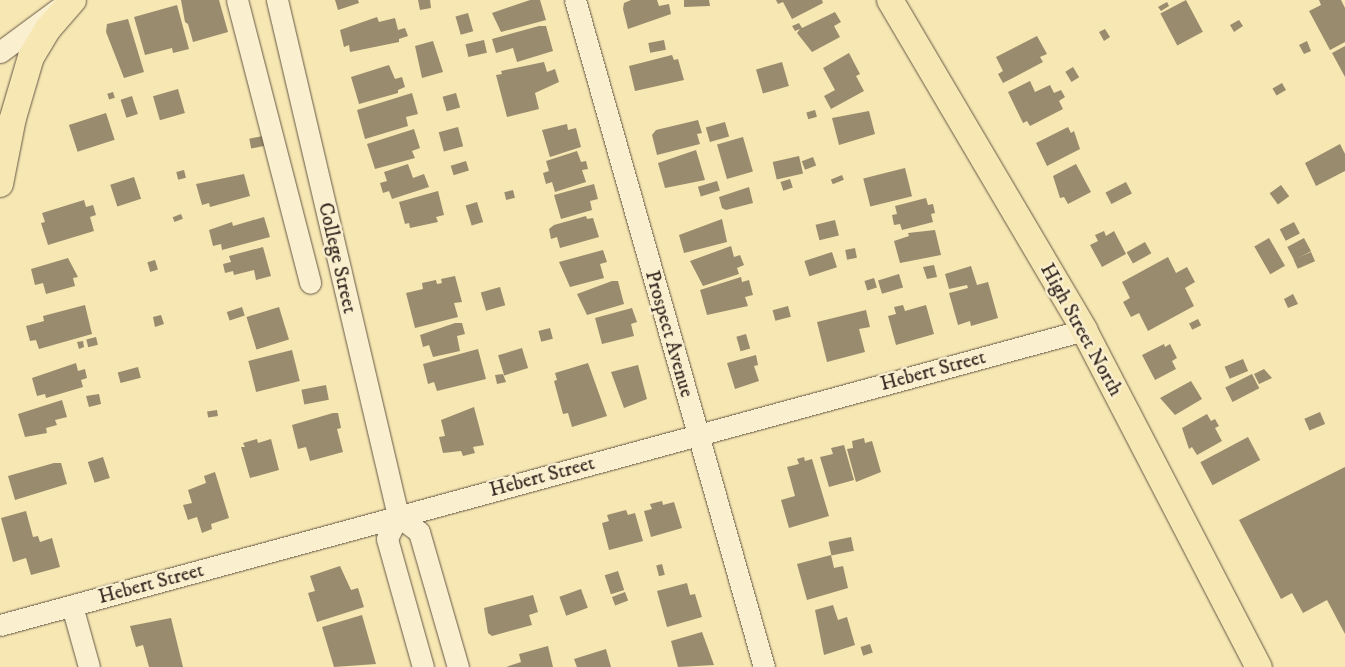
<!DOCTYPE html>
<html>
<head>
<meta charset="utf-8">
<style>
	body { margin:0 }
	#map { position:relative; width:1345px; height:667px; overflow:hidden; background:#f7e7b3; font-family:"IM FELL DW Pica",serif }
	div>[style] { position:absolute }
	[style*='--x'] { left:calc(var(--x)*1px); top:calc(var(--y)*1px); width:calc(var(--w)*1px); rotate:calc(var(--a)*1deg) }
	.building>* { inset:0; background:#998b6d; transform-origin:0 0 }
	.roads { filter:drop-shadow(0 0 1px #655846) drop-shadow(0 0 1px #655846) }
	.minor>* { height:21px; margin:-10.5px; padding:0 10.5px; transform-origin:10.5px; border-radius:10.5px; background:#faefce }
	.major>* { height:26px; margin:-13px; padding:0 13px; transform-origin:13px; border-radius:13px; background:#f7e7b3 }
	span { translate:-50% -50%; white-space:nowrap; text-align:center; line-height:1.15; -webkit-text-stroke:5px #faefce; paint-order:stroke }
	.street-label { font-size:20px; color:#342821 }
</style>
</head>
<body>
<div id="map">
	<div class="building">
		<div style="clip-path:polygon(181px 0,219px 0,228px 32px,193px 42px,188px 24px,185px 22px)"></div>
		<div style="clip-path:polygon(335px 0,358px 0,359px 3px,338px 10px)"></div>
		<div style="clip-path:polygon(418px 0,430px 0,431px 8px,420px 10px)"></div>
		<div style="clip-path:polygon(530px 0,540px 0,546px 20px,501px 32px,492px 13px)"></div>
		<div style="clip-path:polygon(631px 0,657px 0,659px 6px,669px 4px,671px 14px,628px 29px,623px 9px,624px 3px)"></div>
		<div style="clip-path:polygon(684px 0,709px 0,710px 6px,684px 7px)"></div>
		<div style="clip-path:polygon(776px 0,822px 0,823px 3px,792px 19px,783px 2px,778px 4px)"></div>
		<div style="left:1186px;top:0;width:36px;height:29px;rotate:62deg"></div>
		<div style="clip-path:polygon(1319px 0,1341px 0,1345px 8px,1345px 42px,1330px 50px,1309px 11px,1321px 5px)"></div>
		<div style="clip-path:polygon(1167px 2px,1169px 6px,1161px 11px,1158px 7px)"></div>
		<div style="clip-path:polygon(177px 5px,189px 49px,173px 53px,172px 48px,145px 55px,134px 17px)"></div>
		<div style="clip-path:polygon(835px 12px,841px 22px,834px 26px,840px 37px,812px 52px,797px 33px,800px 29px,795px 31px,792px 26px,799px 23px,802px 28px)"></div>
		<div style="left:468px;top:13px;width:19px;height:13px;rotate:74deg"></div>
		<div style="clip-path:polygon(377px 17px,379px 22px,395px 18px,398px 30px,405px 28px,408px 36px,399px 39px,399px 42px,350px 52px,349px 45px,344px 47px,340px 30px)"></div>
		<div style="clip-path:polygon(128px 19px,144px 72px,124px 78px,106px 32px,107px 24px)"></div>
		<div style="clip-path:polygon(1239px 20px,1243px 26px,1234px 32px,1230px 25px)"></div>
		<div style="clip-path:polygon(539px 26px,546px 26px,553px 51px,517px 62px,513px 48px,496px 53px,492px 39px)"></div>
		<div style="clip-path:polygon(1105px 29px,1110px 37px,1104px 41px,1099px 32px)"></div>
		<div style="clip-path:polygon(1037px 36px,1047px 54px,1040px 57px,1043px 62px,1003px 83px,998px 74px,1003px 71px,996px 57px)"></div>
		<div style="left:484px;top:40px;width:13px;height:19px;rotate:77deg"></div>
		<div style="left:664px;top:40px;width:10px;height:16px;rotate:79deg"></div>
		<div style="clip-path:polygon(433px 41px,443px 72px,422px 78px,415px 46px)"></div>
		<div style="clip-path:polygon(1307px 41px,1311px 51px,1304px 54px,1299px 45px)"></div>
		<div style="clip-path:polygon(1345px 46px,1345px 77px,1332px 53px)"></div>
		<div style="clip-path:polygon(849px 53px,860px 74px,856px 76px,864px 91px,831px 109px,824px 96px,835px 90px,823px 68px)"></div>
		<div style="clip-path:polygon(672px 55px,674px 60px,678px 59px,684px 80px,635px 91px,629px 66px)"></div>
		<div style="clip-path:polygon(544px 62px,547px 72px,555px 69px,559px 82px,535px 93px,539px 109px,507px 117px,496px 75px,502px 74px,501px 71px)"></div>
		<div style="left:782px;top:62px;width:25px;height:27px;rotate:74deg"></div>
		<div style="clip-path:polygon(389px 65px,395px 79px,402px 77px,405px 87px,398px 90px,398px 93px,359px 104px,351px 77px)"></div>
		<div style="left:1073px;top:67px;width:12px;height:9px;rotate:59deg"></div>
		<div style="clip-path:polygon(1030px 81px,1035px 92px,1050px 85px,1054px 93px,1061px 90px,1065px 97px,1059px 101px,1063px 109px,1030px 126px,1027px 121px,1023px 123px,1008px 92px)"></div>
		<div style="left:1282px;top:83px;width:8px;height:11px;rotate:60deg"></div>
		<div style="left:178px;top:89px;width:25px;height:26px;rotate:74deg"></div>
		<div style="left:113px;top:92px;width:6px;height:6px;rotate:72deg"></div>
		<div style="clip-path:polygon(412px 93px,418px 114px,406px 117px,408px 126px,365px 139px,357px 110px)"></div>
		<div style="left:456px;top:93px;width:15px;height:14px;rotate:74deg"></div>
		<div style="left:132px;top:96px;width:19px;height:12px;rotate:72deg"></div>
		<div style="left:815px;top:110px;width:7px;height:9px;rotate:74deg"></div>
		<div style="clip-path:polygon(869px 111px,875px 134px,839px 145px,832px 118px)"></div>
		<div style="left:106px;top:113px;width:28px;height:39px;rotate:72deg"></div>
		<div style="clip-path:polygon(698px 120px,702px 133px,697px 134px,700px 144px,657px 155px,652px 135px,656px 130px)"></div>
		<div style="left:725px;top:122px;width:15px;height:20px;rotate:74deg"></div>
		<div style="clip-path:polygon(567px 124px,568px 130px,576px 128px,581px 147px,550px 157px,542px 130px)"></div>
		<div style="left:458px;top:127px;width:20px;height:20px;rotate:75deg"></div>
		<div style="clip-path:polygon(1068px 127px,1071px 133px,1074px 131px,1080px 149px,1047px 166px,1036px 143px)"></div>
		<div style="clip-path:polygon(414px 129px,420px 148px,412px 151px,415px 158px,375px 169px,367px 144px)"></div>
		<div style="left:263px;top:136px;width:10px;height:14px;rotate:79deg"></div>
		<div style="left:743px;top:137px;width:36px;height:27px;rotate:74deg"></div>
		<div style="clip-path:polygon(1340px 144px,1345px 154px,1345px 171px,1316px 186px,1305px 163px)"></div>
		<div style="clip-path:polygon(696px 150px,705px 180px,665px 188px,658px 163px)"></div>
		<div style="clip-path:polygon(577px 151px,581px 162px,586px 161px,588px 169px,582px 170px,586px 182px,555px 192px,552px 182px,546px 184px,543px 173px,549px 171px,546px 161px)"></div>
		<div style="left:799px;top:156px;width:18px;height:27px;rotate:77deg"></div>
		<div style="left:813px;top:157px;width:9px;height:12px;rotate:69deg"></div>
		<div style="left:466px;top:161px;width:10px;height:16px;rotate:73deg"></div>
		<div style="clip-path:polygon(408px 164px,413px 178px,424px 174px,429px 187px,392px 199px,389px 191px,383px 193px,380px 183px,387px 181px,384px 172px)"></div>
		<div style="clip-path:polygon(1076px 164px,1091px 192px,1068px 204px,1064px 197px,1060px 198px,1053px 176px)"></div>
		<div style="left:905px;top:168px;width:29px;height:43px;rotate:76deg"></div>
		<div style="left:184px;top:170px;width:8px;height:8px;rotate:76deg"></div>
		<div style="clip-path:polygon(244px 174px,250px 196px,210px 207px,209px 203px,202px 205px,196px 184px)"></div>
		<div style="left:842px;top:175px;width:5px;height:12px;rotate:68deg"></div>
		<div style="left:134px;top:177px;width:23px;height:25px;rotate:72deg"></div>
		<div style="left:790px;top:179px;width:9px;height:10px;rotate:72deg"></div>
		<div style="left:717px;top:181px;width:10px;height:20px;rotate:73deg"></div>
		<div style="left:1126px;top:182px;width:13px;height:23px;rotate:63deg"></div>
		<div style="clip-path:polygon(594px 184px,598px 199px,590px 201px,592px 210px,561px 219px,554px 195px)"></div>
		<div style="left:1281px;top:185px;width:14px;height:14px;rotate:54deg"></div>
		<div style="clip-path:polygon(749px 187px,753px 203px,726px 210px,722px 208px,719px 197px)"></div>
		<div style="left:513px;top:190px;width:8px;height:9px;rotate:76deg"></div>
		<div style="clip-path:polygon(438px 191px,444px 215px,436px 217px,438px 222px,410px 228px,409px 223px,405px 224px,399px 202px)"></div>
		<div style="clip-path:polygon(926px 198px,928px 205px,933px 204px,935px 213px,931px 214px,933px 222px,902px 230px,900px 224px,894px 225px,892px 215px,897px 214px,895px 206px)"></div>
		<div style="clip-path:polygon(84px 200px,86px 207px,93px 205px,96px 215px,90px 217px,94px 231px,48px 245px,41px 223px,45px 222px,42px 213px)"></div>
		<div style="left:477px;top:202px;width:21px;height:12px;rotate:73deg"></div>
		<div style="left:181px;top:214px;width:5px;height:9px;rotate:68deg"></div>
		<div style="clip-path:polygon(586px 216px,587px 219px,593px 218px,599px 237px,560px 248px,557px 237px,551px 239px,549px 229px,554px 225px)"></div>
		<div style="clip-path:polygon(264px 217px,270px 237px,222px 250px,221px 244px,213px 246px,209px 230px,232px 222px,233px 226px)"></div>
		<div style="clip-path:polygon(722px 219px,727px 242px,684px 253px,679px 235px)"></div>
		<div style="left:835px;top:220px;width:16px;height:20px;rotate:76deg"></div>
		<div style="left:1294px;top:222px;width:13px;height:16px;rotate:63deg"></div>
		<div style="clip-path:polygon(935px 230px,941px 255px,900px 263px,894px 241px,909px 236px,908px 233px)"></div>
		<div style="clip-path:polygon(1104px 231px,1106px 236px,1114px 231px,1126px 254px,1102px 267px,1090px 245px,1098px 241px,1095px 235px)"></div>
		<div style="left:1269px;top:238px;width:32px;height:17px;rotate:60deg"></div>
		<div style="left:1304px;top:238px;width:15px;height:19px;rotate:62deg"></div>
		<div style="left:1145px;top:242px;width:13px;height:21px;rotate:61deg"></div>
		<div style="clip-path:polygon(731px 246px,734px 257px,740px 255px,744px 265px,737px 268px,739px 274px,703px 286px,690px 261px)"></div>
		<div style="clip-path:polygon(263px 247px,271px 276px,256px 280px,254px 270px,234px 275px,233px 271px,225px 273px,223px 264px,231px 262px,229px 256px)"></div>
		<div style="left:855px;top:248px;width:10px;height:10px;rotate:79deg"></div>
		<div style="clip-path:polygon(603px 250px,607px 262px,600px 264px,604px 278px,570px 287px,559px 262px)"></div>
		<div style="left:832px;top:252px;width:16px;height:29px;rotate:72deg"></div>
		<div style="left:1311px;top:252px;width:10px;height:19px;rotate:66deg"></div>
		<div style="clip-path:polygon(1168px 257px,1176px 273px,1187px 267px,1195px 282px,1185px 288px,1194px 306px,1148px 331px,1139px 313px,1131px 317px,1123px 302px,1130px 298px,1122px 282px)"></div>
		<div style="clip-path:polygon(68px 258px,78px 277px,73px 278px,75px 286px,46px 294px,43px 283px,35px 285px,31px 269px)"></div>
		<div style="left:155px;top:260px;width:10px;height:8px;rotate:73deg"></div>
		<div style="clip-path:polygon(934px 265px,937px 277px,927px 279px,923px 267px)"></div>
		<div style="clip-path:polygon(971px 266px,977px 285px,988px 282px,998px 318px,971px 326px,970px 321px,958px 325px,949px 293px,968px 288px,967px 285px,949px 289px,945px 274px)"></div>
		<div style="left:899px;top:274px;width:14px;height:22px;rotate:73deg"></div>
		<div style="clip-path:polygon(455px 276px,462px 302px,454px 303px,458px 317px,415px 328px,406px 293px,423px 289px,422px 283px,436px 280px,437px 284px,442px 283px,441px 279px)"></div>
		<div style="clip-path:polygon(741px 277px,742px 282px,749px 280px,753px 295px,745px 297px,748px 306px,707px 315px,700px 290px)"></div>
		<div style="left:874px;top:278px;width:10px;height:10px;rotate:73deg"></div>
		<div style="clip-path:polygon(612px 281px,618px 281px,624px 304px,587px 315px,577px 294px)"></div>
		<div style="left:500px;top:287px;width:19px;height:20px;rotate:74deg"></div>
		<div style="clip-path:polygon(1293px 294px,1298px 304px,1288px 308px,1284px 299px)"></div>
		<div style="clip-path:polygon(85px 305px,92px 334px,39px 349px,36px 340px,30px 341px,26px 326px,44px 321px,43px 316px)"></div>
		<div style="clip-path:polygon(903px 305px,905px 311px,926px 305px,934px 334px,896px 345px,888px 316px,896px 314px,894px 307px)"></div>
		<div style="left:788px;top:306px;width:11px;height:16px;rotate:75deg"></div>
		<div style="left:242px;top:307px;width:9px;height:16px;rotate:72deg"></div>
		<div style="left:279px;top:307px;width:34px;height:34px;rotate:73deg"></div>
		<div style="clip-path:polygon(632px 308px,637px 322px,631px 324px,634px 336px,602px 344px,595px 318px)"></div>
		<div style="clip-path:polygon(866px 310px,870px 327px,859px 329px,865px 352px,827px 362px,817px 322px)"></div>
		<div style="clip-path:polygon(161px 315px,164px 324px,155px 327px,153px 317px)"></div>
		<div style="left:1198px;top:319px;width:7px;height:10px;rotate:63deg"></div>
		<div style="clip-path:polygon(455px 323px,462px 323px,465px 334px,457px 336px,460px 351px,433px 357px,429px 345px,423px 347px,420px 335px)"></div>
		<div style="left:550px;top:328px;width:11px;height:12px;rotate:75deg"></div>
		<div style="left:746px;top:334px;width:15px;height:10px;rotate:74deg"></div>
		<div style="left:96px;top:337px;width:8px;height:10px;rotate:76deg"></div>
		<div style="clip-path:polygon(83px 341px,84px 347px,79px 349px,77px 342px)"></div>
		<div style="clip-path:polygon(1164px 344px,1165px 347px,1170px 344px,1177px 358px,1172px 361px,1176px 369px,1155px 380px,1142px 355px)"></div>
		<div style="left:522px;top:348px;width:21px;height:25px;rotate:73deg"></div>
		<div style="clip-path:polygon(478px 349px,486px 379px,437px 391px,434px 382px,428px 384px,423px 364px)"></div>
		<div style="left:292px;top:350px;width:32px;height:45px;rotate:76deg"></div>
		<div style="clip-path:polygon(756px 355px,758px 365px,754px 366px,759px 381px,735px 389px,727px 363px)"></div>
		<div style="left:1243px;top:359px;width:13px;height:20px;rotate:67deg"></div>
		<div style="clip-path:polygon(76px 363px,78px 371px,85px 369px,87px 378px,81px 380px,83px 387px,46px 398px,45px 394px,37px 396px,32px 378px)"></div>
		<div style="clip-path:polygon(588px 363px,607px 416px,572px 427px,568px 413px,563px 414px,554px 381px,557px 380px,555px 373px)"></div>
		<div style="clip-path:polygon(638px 365px,647px 399px,624px 408px,611px 372px)"></div>
		<div style="left:138px;top:367px;width:11px;height:21px;rotate:75deg"></div>
		<div style="clip-path:polygon(1264px 369px,1272px 378px,1259px 384px,1254px 374px)"></div>
		<div style="clip-path:polygon(503px 374px,506px 382px,497px 384px,495px 375px)"></div>
		<div style="left:1252px;top:374px;width:16px;height:30px;rotate:63deg"></div>
		<div style="clip-path:polygon(1191px 381px,1202px 399px,1175px 415px,1160px 398px)"></div>
		<div style="left:326px;top:385px;width:15px;height:25px;rotate:79deg"></div>
		<div style="clip-path:polygon(99px 394px,101px 404px,89px 407px,86px 396px)"></div>
		<div style="clip-path:polygon(62px 400px,67px 417px,55px 420px,57px 425px,46px 428px,47px 433px,25px 437px,18px 414px)"></div>
		<div style="clip-path:polygon(474px 407px,484px 445px,473px 447px,475px 453px,463px 456px,461px 451px,443px 453px,439px 437px,445px 436px,441px 420px)"></div>
		<div style="left:217px;top:410px;width:6px;height:10px;rotate:81deg"></div>
		<div style="left:1320px;top:412px;width:13px;height:17px;rotate:67deg"></div>
		<div style="clip-path:polygon(333px 413px,338px 413px,341px 428px,337px 429px,343px 452px,310px 461px,306px 447px,298px 449px,292px 425px)"></div>
		<div style="clip-path:polygon(1207px 414px,1211px 421px,1215px 419px,1219px 426px,1215px 428px,1222px 441px,1197px 455px,1192px 447px,1189px 449px,1182px 428px)"></div>
		<div style="left:1248px;top:437px;width:26px;height:54px;rotate:62deg"></div>
		<div style="clip-path:polygon(864px 438px,865px 443px,872px 441px,881px 472px,856px 482px,847px 449px,853px 448px,852px 441px)"></div>
		<div style="clip-path:polygon(257px 439px,258px 443px,271px 439px,279px 470px,250px 478px,241px 447px,245px 447px,243px 443px)"></div>
		<div style="clip-path:polygon(844px 445px,854px 480px,829px 487px,820px 457px,833px 454px,831px 448px)"></div>
		<div style="left:103px;top:457px;width:22px;height:16px;rotate:72deg"></div>
		<div style="clip-path:polygon(804px 457px,805px 461px,812px 459px,829px 516px,789px 528px,781px 500px,795px 496px,787px 467px,799px 464px,797px 459px)"></div>
		<div style="clip-path:polygon(54px 463px,61px 463px,67px 484px,15px 500px,8px 476px)"></div>
		<div style="clip-path:polygon(1345px 467px,1345px 634px,1327px 600px,1303px 613px,1292px 593px,1281px 599px,1239px 520px)"></div>
		<div style="clip-path:polygon(215px 472px,229px 518px,211px 524px,212px 529px,202px 533px,197px 517px,188px 520px,183px 505px,192px 503px,188px 490px,206px 483px,204px 476px)"></div>
		<div style="clip-path:polygon(662px 501px,663px 505px,674px 502px,682px 528px,651px 537px,644px 511px,652px 509px,650px 504px)"></div>
		<div style="clip-path:polygon(626px 510px,628px 515px,635px 513px,643px 541px,609px 550px,602px 523px,609px 521px,607px 515px)"></div>
		<div style="clip-path:polygon(26px 511px,33px 537px,38px 536px,40px 542px,52px 538px,60px 567px,31px 575px,26px 558px,13px 562px,1px 518px)"></div>
		<div style="left:851px;top:537px;width:14px;height:23px;rotate:78deg"></div>
		<div style="clip-path:polygon(831px 555px,834px 568px,843px 566px,848px 588px,807px 600px,797px 564px)"></div>
		<div style="left:662px;top:564px;width:11px;height:6px;rotate:75deg"></div>
		<div style="clip-path:polygon(340px 566px,351px 590px,358px 588px,364px 607px,317px 622px,308px 593px,315px 591px,310px 576px)"></div>
		<div style="left:618px;top:571px;width:20px;height:14px;rotate:72deg"></div>
		<div style="clip-path:polygon(687px 583px,690px 595px,695px 594px,702px 617px,667px 627px,657px 591px)"></div>
		<div style="left:581px;top:589px;width:20px;height:23px;rotate:70deg"></div>
		<div style="left:625px;top:592px;width:9px;height:14px;rotate:69deg"></div>
		<div style="clip-path:polygon(533px 595px,538px 612px,529px 615px,532px 625px,492px 636px,488px 633px,484px 608px)"></div>
		<div style="clip-path:polygon(833px 605px,838px 620px,847px 617px,855px 645px,824px 655px,815px 610px)"></div>
		<div style="clip-path:polygon(362px 615px,376px 664px,334px 667px,322px 627px)"></div>
		<div style="clip-path:polygon(171px 618px,183px 667px,149px 667px,143px 645px,136px 647px,130px 626px)"></div>
		<div style="clip-path:polygon(702px 632px,714px 665px,678px 667px,671px 641px)"></div>
		<div style="left:870px;top:644px;width:9px;height:10px;rotate:72deg"></div>
		<div style="clip-path:polygon(548px 646px,553px 667px,506px 667px,521px 662px,519px 654px)"></div>
		<div style="clip-path:polygon(606px 649px,611px 667px,577px 667px,574px 659px)"></div>
	</div>
	<div class="roads">
		<div class="minor">
			<div style="--x:237;--y:0;--w:292;--a:75.5"></div>
			<div style="--x:277;--y:0;--w:530;--a:76.8"></div>
			<div style="--x:398;--y:516;--w:25;--a:116"></div>
			<div style="--x:387;--y:539;--w:133;--a:74.3"></div>
			<div style="--x:575;--y:0;--w:693;--a:74.18"></div>
			<div style="--x:0;--y:52;--w:72;--a:-36.6"></div>
			<div style="--x:398;--y:516;--w:26;--a:37"></div>
			<div style="--x:419;--y:532;--w:141;--a:73.9"></div>
			<div style="--x:72;--y:606;--w:63;--a:74.4"></div>
			<div style="--x:0;--y:625;--w:1123;--a:-15.22"></div>
		</div>
		<div class="major">
			<div style="--x:890;--y:0;--w:383;--a:59.5"></div>
			<div style="--x:1084;--y:330;--w:380;--a:62.6"></div>
			<div style="--x:0;--y:184;--w:67;--a:-78.9"></div>
			<div style="--x:13;--y:118;--w:64;--a:-73.6"></div>
			<div style="--x:31;--y:57;--w:33;--a:-59"></div>
			<div style="--x:48;--y:29;--w:38;--a:-49"></div>
		</div>
	</div>
	<div class="street-label">
		<span style="left:337px;top:258px;rotate:77deg">College Street</span>
		<span style="left:1081px;top:330px;rotate:61deg">High Street North</span>
		<span style="left:669px;top:334px;rotate:74deg">Prospect Avenue</span>
		<span style="left:933px;top:371px;rotate:-15deg">Hebert Street</span>
		<span style="left:542px;top:477px;rotate:-15deg">Hebert Street</span>
		<span style="left:151px;top:584px;rotate:-15deg">Hebert Street</span>
	</div>
</div>
</body>
</html>
